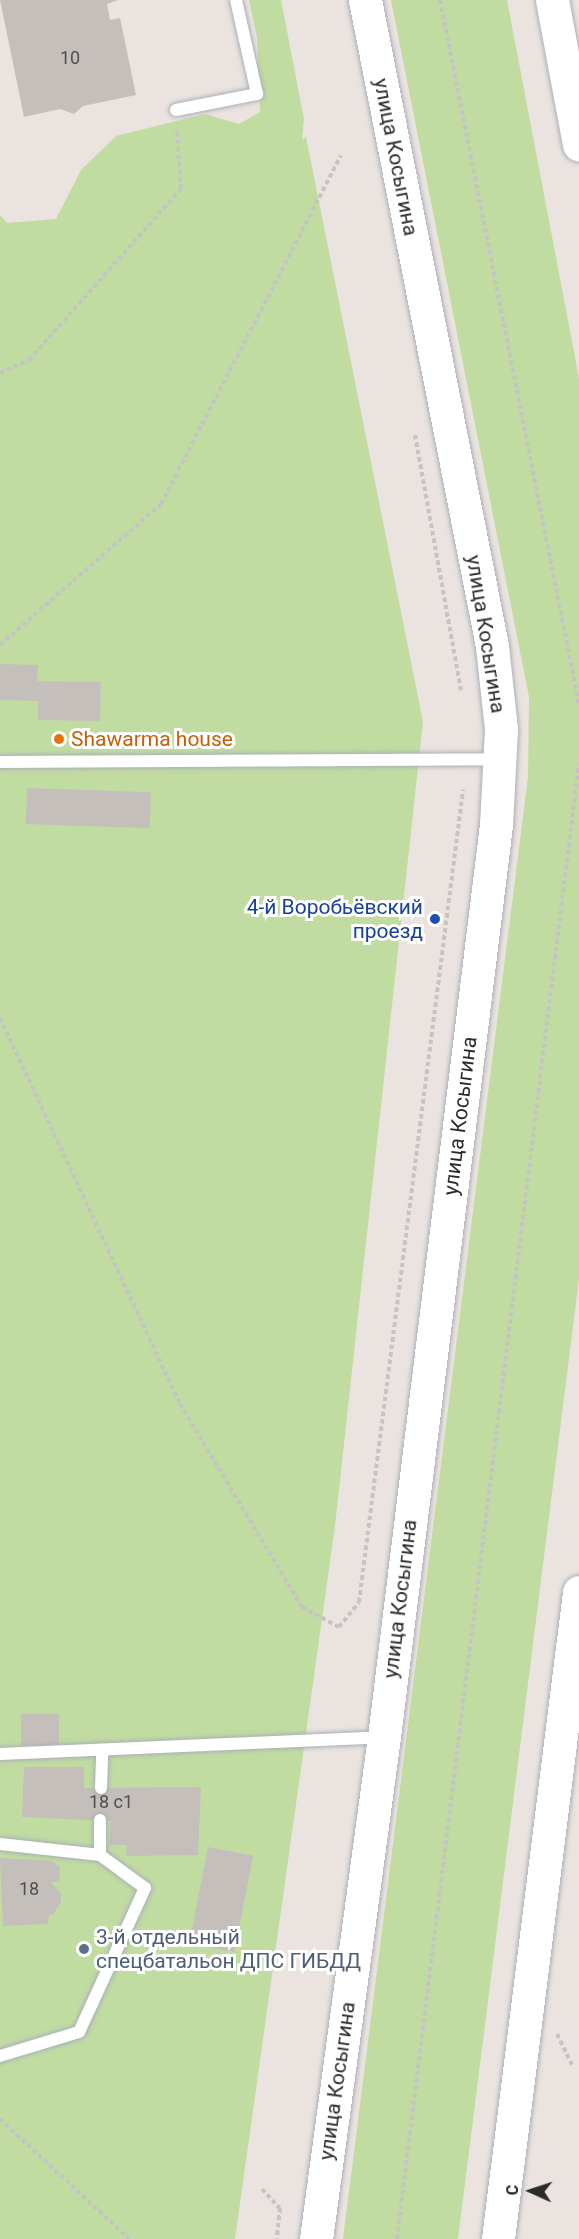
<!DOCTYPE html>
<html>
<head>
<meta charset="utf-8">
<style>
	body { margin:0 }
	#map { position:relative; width:579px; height:2239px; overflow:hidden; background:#ebe3df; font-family:Roboto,sans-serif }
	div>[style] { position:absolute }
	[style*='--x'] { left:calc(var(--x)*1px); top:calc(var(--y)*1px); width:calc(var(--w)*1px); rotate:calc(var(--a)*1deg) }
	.green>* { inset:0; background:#c1dca1 }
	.building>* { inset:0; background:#c4bfba; transform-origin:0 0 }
	.path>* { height:4px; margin-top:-2px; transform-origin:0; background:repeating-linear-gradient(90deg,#c4c4c4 0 4.5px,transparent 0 7.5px) }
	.roads { filter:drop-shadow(0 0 2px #abb0b6) drop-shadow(0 0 2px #abb0b6) }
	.lane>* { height:12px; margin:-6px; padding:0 6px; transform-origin:6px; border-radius:6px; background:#fff }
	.secondary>* { height:33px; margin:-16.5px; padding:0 16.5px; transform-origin:16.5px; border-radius:16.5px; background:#fff }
	.dots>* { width:16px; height:16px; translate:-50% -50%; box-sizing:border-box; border:3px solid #fff; border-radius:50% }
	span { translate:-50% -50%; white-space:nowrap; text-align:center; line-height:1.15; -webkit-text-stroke:6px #fff; paint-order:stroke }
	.number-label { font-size:18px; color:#51504f }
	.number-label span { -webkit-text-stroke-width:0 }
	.street-label { font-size:21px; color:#2b2b2b }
	.food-label { font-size:21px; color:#c56008 }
	.left { translate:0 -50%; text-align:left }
	.transit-label { font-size:21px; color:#164399 }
	.right { translate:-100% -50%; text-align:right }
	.service-label { font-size:21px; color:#4e5e75 }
	.north { position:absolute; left:501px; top:2161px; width:60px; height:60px; -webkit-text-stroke:4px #fff; paint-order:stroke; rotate:273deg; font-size:16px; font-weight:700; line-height:24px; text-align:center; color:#2b2b2b }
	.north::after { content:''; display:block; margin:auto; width:21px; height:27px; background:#2b2b2b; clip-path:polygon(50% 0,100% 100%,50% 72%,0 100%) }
</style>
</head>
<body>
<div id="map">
	<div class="green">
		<div style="clip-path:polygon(249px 0,281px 0,304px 119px,302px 140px,306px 137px,423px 722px,335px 1526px,235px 2239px,0 2239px,0 215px,7px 223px,56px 219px,81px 170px,116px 136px,205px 114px,239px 124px,260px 112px,257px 37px)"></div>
		<div style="clip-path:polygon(391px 0,507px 0,579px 378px,579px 1279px,458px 2239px,343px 2239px,528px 777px,529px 697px)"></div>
	</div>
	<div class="building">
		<div style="clip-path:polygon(0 0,118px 0,107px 4px,110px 20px,120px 18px,136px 95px,83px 106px,74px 114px,60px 109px,24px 117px)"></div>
		<div style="clip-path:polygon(0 664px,38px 665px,37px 681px,101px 682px,100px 721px,38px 720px,38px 701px,0 700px)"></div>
		<div style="left:27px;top:788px;width:124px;height:36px;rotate:2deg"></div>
		<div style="left:21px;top:1714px;width:38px;height:31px"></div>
		<div style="clip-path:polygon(24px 1767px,84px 1767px,84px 1788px,201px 1787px,198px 1855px,126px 1856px,127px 1845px,109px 1845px,111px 1821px,22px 1817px)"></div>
		<div style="left:208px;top:1847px;width:46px;height:98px;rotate:11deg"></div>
		<div style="clip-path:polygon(0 1858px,52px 1861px,60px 1867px,59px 1882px,51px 1882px,61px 1894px,61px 1902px,53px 1915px,49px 1915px,48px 1924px,3px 1926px)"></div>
	</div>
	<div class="path">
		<div style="--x:440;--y:0;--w:719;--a:78.85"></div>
		<div style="--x:0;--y:373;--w:32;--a:-24"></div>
		<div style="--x:29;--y:360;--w:229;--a:-48.4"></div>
		<div style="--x:181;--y:189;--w:59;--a:-93.9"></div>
		<div style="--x:415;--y:435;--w:260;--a:79.8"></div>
		<div style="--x:0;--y:645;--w:214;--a:-41.2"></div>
		<div style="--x:161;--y:504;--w:392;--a:-62.7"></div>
		<div style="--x:0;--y:1018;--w:426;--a:65"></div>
		<div style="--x:180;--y:1404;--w:237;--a:59"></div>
		<div style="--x:302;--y:1607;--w:42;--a:28.4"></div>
		<div style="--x:339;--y:1627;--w:32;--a:-51"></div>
		<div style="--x:359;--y:1602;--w:819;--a:-82.7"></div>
		<div style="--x:557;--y:2034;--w:34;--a:64"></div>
		<div style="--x:0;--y:2119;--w:176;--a:42.9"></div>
		<div style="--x:262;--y:2189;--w:26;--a:47"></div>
		<div style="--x:280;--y:2208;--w:31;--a:96"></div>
		<div style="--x:397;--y:2239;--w:1486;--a:-82.97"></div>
	</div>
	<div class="roads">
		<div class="lane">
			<div style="--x:176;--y:110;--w:83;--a:-11.2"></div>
			<div style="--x:257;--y:94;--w:96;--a:-102.6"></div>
			<div style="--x:0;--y:762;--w:497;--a:-0.3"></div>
			<div style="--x:0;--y:1754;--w:383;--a:-2.5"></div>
			<div style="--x:101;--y:1788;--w:38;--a:-88"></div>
			<div style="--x:0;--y:1844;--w:101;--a:6.3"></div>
			<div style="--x:100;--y:1855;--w:56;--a:36.3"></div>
			<div style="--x:145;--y:1888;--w:158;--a:114.6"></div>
			<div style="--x:79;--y:2032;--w:83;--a:163.1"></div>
			<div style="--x:100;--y:1855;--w:35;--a:-90"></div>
		</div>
		<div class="secondary">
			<div style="--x:552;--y:0;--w:147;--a:79.4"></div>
			<div style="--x:316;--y:2239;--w:507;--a:-82.29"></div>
			<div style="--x:384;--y:1737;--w:919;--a:-83"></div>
			<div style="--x:496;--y:825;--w:96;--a:-87"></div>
			<div style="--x:501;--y:729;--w:83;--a:-96.2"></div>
			<div style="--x:492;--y:646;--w:658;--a:-101.12"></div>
			<div style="--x:498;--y:2239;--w:652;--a:-82.86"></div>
		</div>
	</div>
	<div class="dots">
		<div style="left:59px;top:739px;background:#e8710a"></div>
		<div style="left:435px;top:919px;background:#1a4fb4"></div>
		<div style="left:84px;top:1949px;background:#5c6f8a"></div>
	</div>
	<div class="number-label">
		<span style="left:70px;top:58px">10</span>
		<span style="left:111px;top:1802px">18 с1</span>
		<span style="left:29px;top:1889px">18</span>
	</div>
	<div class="street-label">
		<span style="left:396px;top:157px;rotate:79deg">улица Косыгина</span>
		<span style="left:486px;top:634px;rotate:81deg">улица Косыгина</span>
		<span style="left:460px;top:1116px;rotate:-83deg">улица Косыгина</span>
		<span style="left:400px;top:1599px;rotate:-83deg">улица Косыгина</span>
		<span style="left:337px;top:2081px;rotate:-82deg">улица Косыгина</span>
	</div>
	<div class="food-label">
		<span class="left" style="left:71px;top:739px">Shawarma house</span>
	</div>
	<div class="transit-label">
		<span class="right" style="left:423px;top:919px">4-й Воробьёвский<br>проезд</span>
	</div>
	<div class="service-label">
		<span class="left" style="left:96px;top:1949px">3-й отдельный<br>спецбатальон ДПС ГИБДД</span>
	</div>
	<div class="north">С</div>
</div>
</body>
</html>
